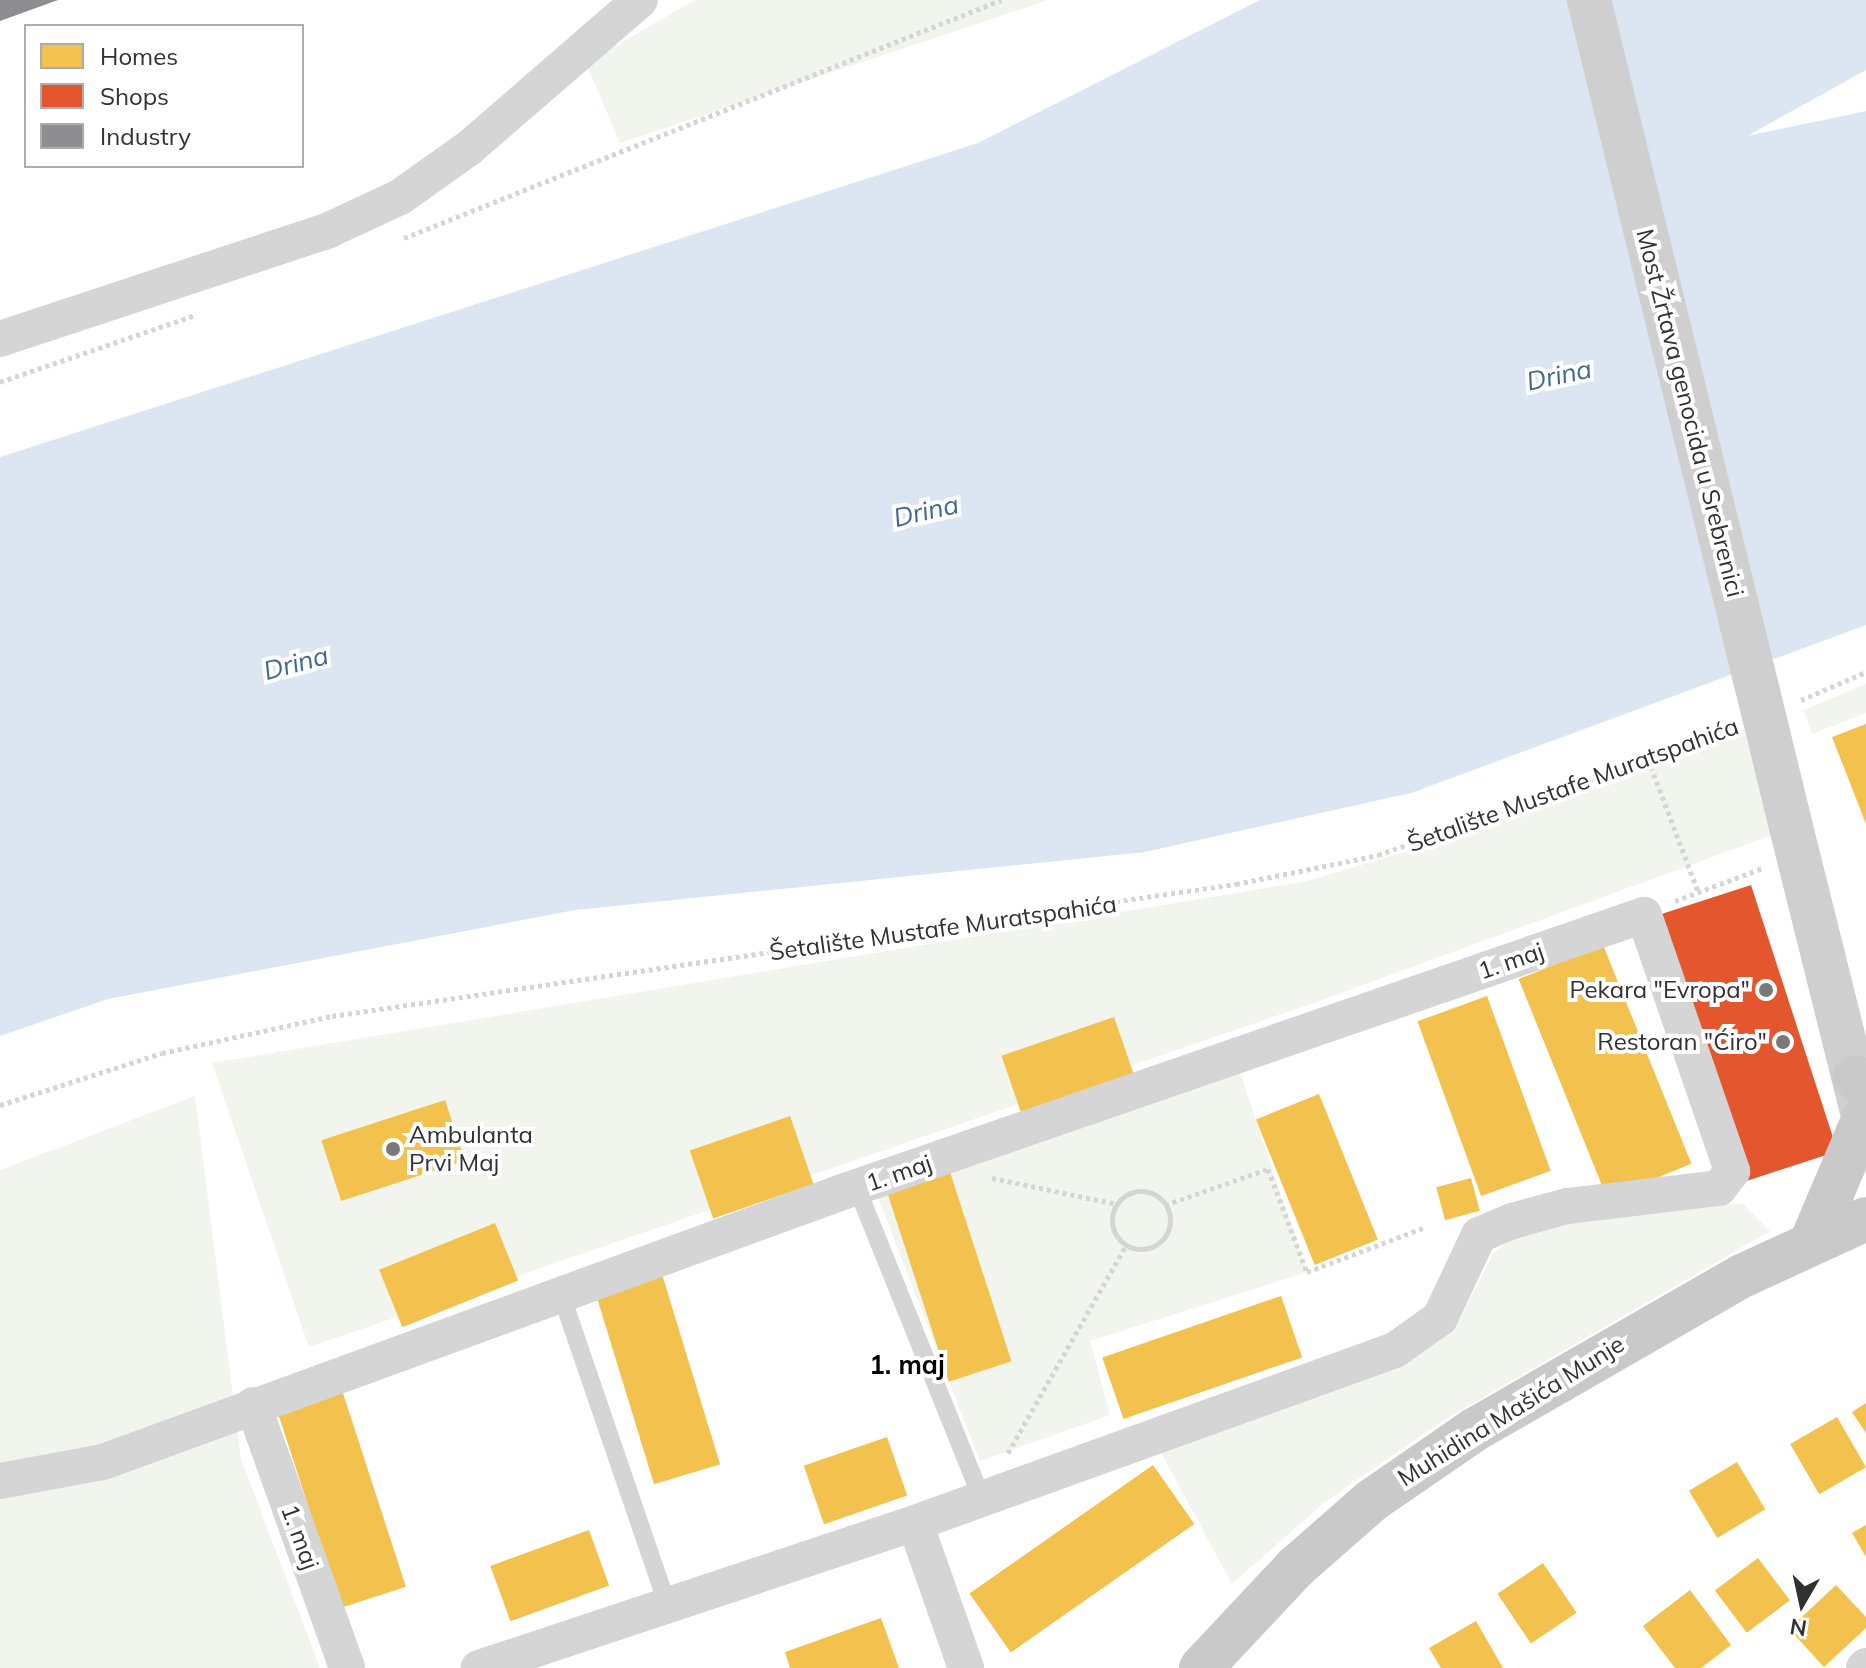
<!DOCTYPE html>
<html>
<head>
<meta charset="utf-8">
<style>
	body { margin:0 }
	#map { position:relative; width:1866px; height:1668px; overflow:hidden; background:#fff; font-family:Mulish,sans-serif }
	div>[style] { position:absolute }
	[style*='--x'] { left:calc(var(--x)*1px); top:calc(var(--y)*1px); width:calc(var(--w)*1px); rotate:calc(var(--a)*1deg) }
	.green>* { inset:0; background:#f1f5ee }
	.water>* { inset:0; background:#dce6f2 }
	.homes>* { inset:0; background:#f2c14e; transform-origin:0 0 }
	.shops>* { inset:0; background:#e4572e; transform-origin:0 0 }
	.industry>* { inset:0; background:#8d8d92 }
	.path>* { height:5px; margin-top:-2.5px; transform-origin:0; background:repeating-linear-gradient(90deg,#d5d5d5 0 4px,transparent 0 8px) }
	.path>.ring { margin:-2.5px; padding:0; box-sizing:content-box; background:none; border:5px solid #d5d5d5; border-radius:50% }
	.lane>* { height:18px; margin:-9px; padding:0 9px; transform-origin:9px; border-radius:9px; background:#d5d5d5 }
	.street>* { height:36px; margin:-18px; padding:0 18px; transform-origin:18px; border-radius:18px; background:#d5d5d5 }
	.secondary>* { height:44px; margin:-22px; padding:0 22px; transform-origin:22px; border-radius:22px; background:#cfcfcf }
	.primary>* { height:44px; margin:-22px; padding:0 22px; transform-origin:22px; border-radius:22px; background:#c9c9c9 }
	.secondary-bridge>* { height:44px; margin:-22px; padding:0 22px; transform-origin:22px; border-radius:22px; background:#cfcfcf }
	.dots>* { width:22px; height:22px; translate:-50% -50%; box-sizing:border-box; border:4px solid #fff; border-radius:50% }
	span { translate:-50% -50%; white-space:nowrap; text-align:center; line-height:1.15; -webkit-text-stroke:8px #fff; paint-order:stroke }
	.street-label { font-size:24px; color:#313131 }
	.poi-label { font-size:24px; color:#313131 }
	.right { translate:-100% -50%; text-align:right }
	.left { translate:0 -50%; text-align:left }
	.water-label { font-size:26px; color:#416891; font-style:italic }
	.neighbourhood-label { font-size:26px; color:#000; font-weight:700 }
	.legend { position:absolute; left:24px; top:24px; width:280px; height:144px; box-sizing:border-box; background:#fff; border:2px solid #adadad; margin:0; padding:10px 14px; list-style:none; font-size:24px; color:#313131 }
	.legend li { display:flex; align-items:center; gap:16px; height:40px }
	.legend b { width:40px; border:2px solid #adadad }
	.north { position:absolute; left:1762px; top:1564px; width:80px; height:80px; -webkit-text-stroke:6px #fff; paint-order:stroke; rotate:189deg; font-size:22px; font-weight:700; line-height:32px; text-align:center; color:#313131 }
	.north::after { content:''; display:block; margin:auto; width:28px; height:36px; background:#313131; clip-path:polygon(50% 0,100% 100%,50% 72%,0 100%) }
</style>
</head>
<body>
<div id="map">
	<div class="green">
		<div style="clip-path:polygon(695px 0,1048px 0,620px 143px,586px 63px)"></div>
		<div style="clip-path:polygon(1866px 684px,1866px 713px,1812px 734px,1804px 710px)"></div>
		<div style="clip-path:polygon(1744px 731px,1775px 834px,1311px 1004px,309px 1347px,212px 1063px,1308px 881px,1457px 836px)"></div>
		<div style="clip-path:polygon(1237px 1064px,1307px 1272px,1090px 1341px,1110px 1415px,980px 1461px,877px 1195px)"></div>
		<div style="clip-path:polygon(195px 1096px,241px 1459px,320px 1668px,0 1668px,0 1170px)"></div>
		<div style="clip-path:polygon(1699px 1203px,1743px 1204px,1770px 1231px,1441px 1422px,1325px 1502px,1232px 1584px,1158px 1447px,1438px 1343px,1459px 1321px,1494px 1252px,1522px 1232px)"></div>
	</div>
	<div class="water">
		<div style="clip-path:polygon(1260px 0,1866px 0,1866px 70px,1747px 136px,1866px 111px,1866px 625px,1411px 793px,1145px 852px,575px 910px,108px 999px,0 1036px,0 457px,978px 143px)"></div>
	</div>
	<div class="homes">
		<div style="clip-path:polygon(1866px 724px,1866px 824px,1832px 737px)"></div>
		<div style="left:1603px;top:945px;width:236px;height:91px;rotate:68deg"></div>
		<div style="left:1487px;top:996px;width:186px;height:74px;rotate:70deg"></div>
		<div style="left:1114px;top:1017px;width:70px;height:119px;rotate:71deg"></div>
		<div style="left:1319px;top:1094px;width:157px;height:68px;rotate:68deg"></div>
		<div style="left:445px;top:1100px;width:64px;height:130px;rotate:72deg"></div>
		<div style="left:790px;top:1116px;width:72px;height:106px;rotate:71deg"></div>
		<div style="left:950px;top:1172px;width:199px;height:66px;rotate:72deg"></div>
		<div style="left:1471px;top:1178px;width:34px;height:36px;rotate:75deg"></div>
		<div style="left:495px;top:1223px;width:62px;height:125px;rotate:68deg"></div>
		<div style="left:661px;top:1271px;width:202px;height:69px;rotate:73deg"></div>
		<div style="left:1281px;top:1296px;width:65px;height:189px;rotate:71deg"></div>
		<div style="left:341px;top:1387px;width:210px;height:68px;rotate:72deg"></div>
		<div style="clip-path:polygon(1866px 1403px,1866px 1433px,1852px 1412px)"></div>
		<div style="left:1837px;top:1417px;width:58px;height:54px;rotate:60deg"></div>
		<div style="left:887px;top:1437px;width:62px;height:88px;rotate:71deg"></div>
		<div style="left:1737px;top:1462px;width:55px;height:56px;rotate:59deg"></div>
		<div style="left:1153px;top:1465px;width:72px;height:224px;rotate:55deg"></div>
		<div style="clip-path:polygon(1866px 1525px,1866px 1557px,1852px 1533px)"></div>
		<div style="left:589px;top:1530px;width:59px;height:105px;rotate:70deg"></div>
		<div style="left:1758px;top:1558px;width:53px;height:54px;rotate:53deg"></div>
		<div style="left:1543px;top:1563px;width:60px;height:55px;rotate:56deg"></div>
		<div style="clip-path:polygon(1836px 1585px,1866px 1617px,1866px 1628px,1824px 1667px,1789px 1629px)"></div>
		<div style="clip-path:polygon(1690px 1590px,1731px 1645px,1701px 1668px,1675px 1668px,1643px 1626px)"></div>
		<div style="clip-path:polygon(881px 1618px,899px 1668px,790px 1668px,785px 1652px)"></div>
		<div style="clip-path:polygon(1476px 1621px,1503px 1668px,1441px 1668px,1429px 1648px)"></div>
	</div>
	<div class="shops">
		<div style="left:1751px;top:885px;width:280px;height:99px;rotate:72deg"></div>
	</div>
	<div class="industry">
		<div style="clip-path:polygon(0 0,58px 0,0 21px)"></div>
	</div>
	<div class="path">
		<div style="--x:404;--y:238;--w:643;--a:-21.74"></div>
		<div style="--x:0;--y:382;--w:207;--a:-18.9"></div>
		<div style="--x:1801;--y:700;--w:71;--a:-23.3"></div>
		<div style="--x:1648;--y:759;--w:141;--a:69.3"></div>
		<div style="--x:1675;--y:901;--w:94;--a:-20.6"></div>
		<div style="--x:0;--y:1105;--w:170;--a:-17.8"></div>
		<div style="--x:162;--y:1053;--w:174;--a:-12.3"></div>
		<div style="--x:332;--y:1016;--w:914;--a:-8.31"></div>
		<div style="--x:1236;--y:884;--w:145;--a:-11.5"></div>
		<div style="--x:1378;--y:855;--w:373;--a:-19.6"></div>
		<div style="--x:992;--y:1178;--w:128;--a:11.7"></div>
		<div class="ring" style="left:1112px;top:1191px;width:53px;height:53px"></div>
		<div style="--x:1165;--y:1205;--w:109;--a:-19.3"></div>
		<div style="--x:1268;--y:1169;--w:110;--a:69.3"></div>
		<div style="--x:1307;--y:1272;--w:124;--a:-20.8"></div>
		<div style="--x:1008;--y:1453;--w:239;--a:-60.4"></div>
	</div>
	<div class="lane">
		<div style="--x:857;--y:1188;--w:335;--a:68.1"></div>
		<div style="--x:561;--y:1294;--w:328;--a:71.1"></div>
	</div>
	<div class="street">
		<div style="--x:0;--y:339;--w:347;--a:-18.3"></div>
		<div style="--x:329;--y:230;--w:78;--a:-24.9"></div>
		<div style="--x:400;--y:197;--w:85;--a:-35.4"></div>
		<div style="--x:469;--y:148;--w:226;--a:-40.9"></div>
		<div style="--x:253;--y:1405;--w:279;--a:70.3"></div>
		<div style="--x:0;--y:1481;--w:105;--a:-10.5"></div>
		<div style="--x:103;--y:1462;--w:790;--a:-20.06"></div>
		<div style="--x:845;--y:1191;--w:845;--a:-19.06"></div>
		<div style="--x:1644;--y:915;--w:271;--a:71"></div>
		<div style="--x:1732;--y:1171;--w:21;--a:127"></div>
		<div style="--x:1719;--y:1188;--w:153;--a:173.2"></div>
		<div style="--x:1567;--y:1206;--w:57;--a:164.7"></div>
		<div style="--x:1512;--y:1221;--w:36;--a:157"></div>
		<div style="--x:1479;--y:1235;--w:92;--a:115.2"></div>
		<div style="--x:1440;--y:1318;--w:55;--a:144.6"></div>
		<div style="--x:1395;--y:1350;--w:510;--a:160.18"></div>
		<div style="--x:915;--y:1523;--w:460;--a:161.6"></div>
		<div style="--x:915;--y:1523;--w:154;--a:70.6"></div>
		<div style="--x:1864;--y:1668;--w:3;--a:-45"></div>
	</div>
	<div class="secondary">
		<div style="--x:1791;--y:827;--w:298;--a:76"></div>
	</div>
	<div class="primary">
		<div style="--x:1855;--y:1077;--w:15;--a:42"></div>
		<div style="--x:1813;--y:1238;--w:130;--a:-67"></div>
		<div style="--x:1201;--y:1668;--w:139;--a:-46.8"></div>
		<div style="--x:1296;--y:1567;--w:100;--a:-41.3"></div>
		<div style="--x:1371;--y:1501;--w:125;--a:-34.6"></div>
		<div style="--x:1474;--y:1430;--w:309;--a:-29.9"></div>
		<div style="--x:1742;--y:1276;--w:136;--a:-24.7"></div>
	</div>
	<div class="secondary-bridge">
		<div style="--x:1589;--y:0;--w:851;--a:76.27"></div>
	</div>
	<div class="dots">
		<div style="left:1766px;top:990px;background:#797979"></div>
		<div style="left:1783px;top:1042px;background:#797979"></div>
		<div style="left:393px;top:1149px;background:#797979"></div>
	</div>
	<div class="street-label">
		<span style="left:1690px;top:413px;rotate:76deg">Most Žrtava genocida u Srebrenici</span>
		<span style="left:1573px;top:785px;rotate:-20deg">Šetalište Mustafe Muratspahića</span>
		<span style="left:943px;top:928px;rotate:-8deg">Šetalište Mustafe Muratspahića</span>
		<span style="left:1511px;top:961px;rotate:-19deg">1. maj</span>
		<span style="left:899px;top:1173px;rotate:-19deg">1. maj</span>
		<span style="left:1511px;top:1411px;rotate:-32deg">Muhidina Mašića Munje</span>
		<span style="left:300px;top:1537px;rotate:70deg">1. maj</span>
	</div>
	<div class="poi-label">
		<span class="right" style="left:1750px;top:990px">Pekara "Evropa"</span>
		<span class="right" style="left:1767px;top:1042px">Restoran "Ćiro"</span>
		<span class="left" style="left:409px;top:1149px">Ambulanta<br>Prvi Maj</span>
	</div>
	<div class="water-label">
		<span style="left:1559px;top:375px;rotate:-12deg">Drina</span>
		<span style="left:926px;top:511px;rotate:-13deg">Drina</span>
		<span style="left:296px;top:663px;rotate:-15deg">Drina</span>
	</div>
	<div class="neighbourhood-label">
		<span style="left:907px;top:1365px">1. maj</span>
	</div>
	<ul class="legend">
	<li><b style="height:22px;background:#f2c14e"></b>Homes</li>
	<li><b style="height:22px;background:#e4572e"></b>Shops</li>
	<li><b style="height:22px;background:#8d8d92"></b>Industry</li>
	</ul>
	<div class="north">N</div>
</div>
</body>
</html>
